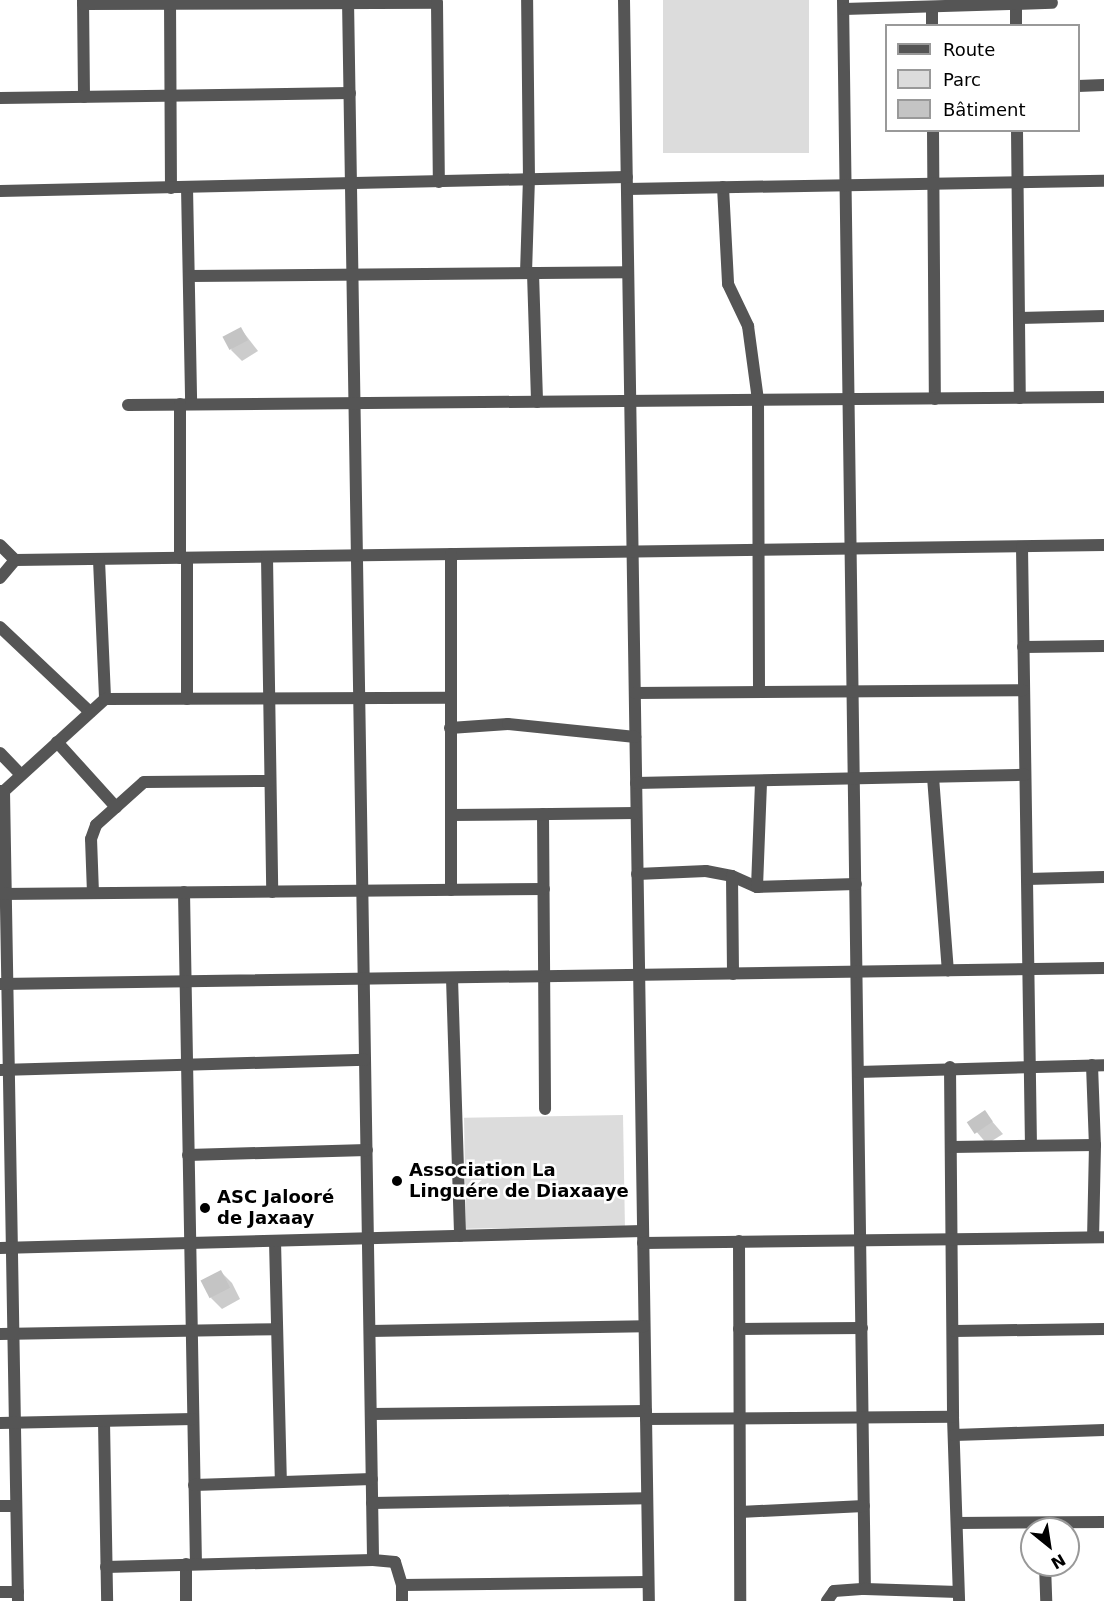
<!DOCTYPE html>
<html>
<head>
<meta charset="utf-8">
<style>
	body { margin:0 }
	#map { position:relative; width:1104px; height:1601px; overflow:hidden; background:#fff; font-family:"DejaVu Sans",sans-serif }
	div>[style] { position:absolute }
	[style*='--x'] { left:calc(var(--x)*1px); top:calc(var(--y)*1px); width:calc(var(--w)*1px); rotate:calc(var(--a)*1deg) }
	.green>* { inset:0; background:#dcdcdc; transform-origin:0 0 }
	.shadow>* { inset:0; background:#0003 }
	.building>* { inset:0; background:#c4c4c4; transform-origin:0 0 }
	.minor>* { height:12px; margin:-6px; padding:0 6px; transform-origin:6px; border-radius:6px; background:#555 }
	.dots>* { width:16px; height:16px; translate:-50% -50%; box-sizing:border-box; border:3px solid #fff; border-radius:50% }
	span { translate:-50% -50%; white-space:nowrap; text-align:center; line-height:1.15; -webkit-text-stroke:5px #fff; paint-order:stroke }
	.poi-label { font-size:18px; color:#000; font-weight:700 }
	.left { translate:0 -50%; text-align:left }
	.legend { position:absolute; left:885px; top:24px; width:195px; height:108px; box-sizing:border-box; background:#fff; border:2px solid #999; margin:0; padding:8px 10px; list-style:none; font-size:18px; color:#000 }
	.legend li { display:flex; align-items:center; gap:12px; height:30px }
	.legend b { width:30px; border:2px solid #999 }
	.north { position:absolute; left:1020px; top:1517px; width:60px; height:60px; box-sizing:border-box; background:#fff; border:2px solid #999; border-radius:50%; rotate:150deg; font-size:16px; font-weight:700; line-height:24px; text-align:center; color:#000 }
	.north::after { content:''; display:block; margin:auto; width:21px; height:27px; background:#000; clip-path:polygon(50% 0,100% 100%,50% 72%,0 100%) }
</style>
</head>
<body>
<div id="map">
	<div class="green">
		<div style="left:663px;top:0;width:146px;height:153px"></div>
		<div style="left:623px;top:1115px;width:111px;height:159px;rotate:89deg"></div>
	</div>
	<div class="shadow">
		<div style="clip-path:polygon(241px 329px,258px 351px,242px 361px,231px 350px)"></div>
		<div style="clip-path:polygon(984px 1112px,1003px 1134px,987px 1144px,969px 1123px)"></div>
		<div style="clip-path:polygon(221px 1272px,232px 1283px,240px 1299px,222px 1309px,211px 1298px)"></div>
	</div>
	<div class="building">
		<div style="left:241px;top:327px;width:15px;height:21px;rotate:62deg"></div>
		<div style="left:985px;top:1110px;width:14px;height:22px;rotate:56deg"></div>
		<div style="left:221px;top:1270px;width:20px;height:23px;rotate:63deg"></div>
	</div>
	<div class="minor">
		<div style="--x:83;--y:0;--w:97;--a:89.4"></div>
		<div style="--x:170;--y:0;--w:188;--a:89.7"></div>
		<div style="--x:348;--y:0;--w:1560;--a:89.08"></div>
		<div style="--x:624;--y:0;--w:1601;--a:89.11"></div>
		<div style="--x:843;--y:0;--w:1589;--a:89.21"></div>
		<div style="--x:83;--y:4;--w:354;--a:-0.2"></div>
		<div style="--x:437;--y:3;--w:179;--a:89.4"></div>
		<div style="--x:1016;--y:4;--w:22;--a:90"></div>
		<div style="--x:932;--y:7;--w:19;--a:90"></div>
		<div style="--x:844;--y:9;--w:208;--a:-1.7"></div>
		<div style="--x:1078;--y:86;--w:26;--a:-2"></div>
		<div style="--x:0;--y:98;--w:350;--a:-0.8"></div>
		<div style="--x:933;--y:130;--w:269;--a:89.6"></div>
		<div style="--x:1017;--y:130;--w:268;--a:89.4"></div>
		<div style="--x:187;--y:187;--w:217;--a:88.9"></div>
		<div style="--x:723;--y:187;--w:97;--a:87"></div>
		<div style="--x:728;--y:284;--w:47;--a:64.5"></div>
		<div style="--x:748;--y:326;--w:75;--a:82.3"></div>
		<div style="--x:758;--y:400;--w:290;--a:89.8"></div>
		<div style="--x:627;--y:189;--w:477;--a:-1"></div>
		<div style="--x:0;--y:191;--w:627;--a:-1.28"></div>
		<div style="--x:526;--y:273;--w:93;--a:-88.2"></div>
		<div style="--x:529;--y:180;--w:180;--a:-90.6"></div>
		<div style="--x:533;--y:273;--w:129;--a:88.2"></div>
		<div style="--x:189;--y:276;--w:439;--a:-0.5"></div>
		<div style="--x:1019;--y:318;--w:85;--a:-1.3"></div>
		<div style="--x:128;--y:405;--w:976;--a:-0.47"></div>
		<div style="--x:0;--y:545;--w:21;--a:45"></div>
		<div style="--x:15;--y:560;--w:1089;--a:-0.79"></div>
		<div style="--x:1022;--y:547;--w:598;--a:89.14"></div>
		<div style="--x:267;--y:557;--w:335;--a:89.1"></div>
		<div style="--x:180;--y:558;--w:154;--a:-90"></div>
		<div style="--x:99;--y:560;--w:139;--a:87.5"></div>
		<div style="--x:0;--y:578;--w:23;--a:-50"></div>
		<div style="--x:0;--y:627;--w:124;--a:43.4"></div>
		<div style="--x:1023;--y:647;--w:81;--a:-0.7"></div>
		<div style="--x:635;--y:693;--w:388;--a:-0.4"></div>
		<div style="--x:187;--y:699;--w:141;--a:-90"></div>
		<div style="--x:450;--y:728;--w:58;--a:-3.9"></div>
		<div style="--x:508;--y:724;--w:128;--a:5.8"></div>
		<div style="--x:57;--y:742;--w:88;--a:47.8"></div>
		<div style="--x:0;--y:753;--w:30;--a:46"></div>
		<div style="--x:933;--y:777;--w:194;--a:85.6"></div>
		<div style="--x:636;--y:783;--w:389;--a:-1.2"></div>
		<div style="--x:0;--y:791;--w:4;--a:0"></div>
		<div style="--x:4;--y:791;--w:137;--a:-42.3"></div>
		<div style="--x:105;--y:699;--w:344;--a:-0.2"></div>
		<div style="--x:4;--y:791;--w:810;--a:89.01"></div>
		<div style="--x:543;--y:814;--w:295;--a:89.6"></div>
		<div style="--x:451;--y:815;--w:185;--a:-0.6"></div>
		<div style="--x:637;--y:874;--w:69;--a:-2.5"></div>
		<div style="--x:706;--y:871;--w:26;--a:11"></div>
		<div style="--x:732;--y:876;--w:27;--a:24"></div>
		<div style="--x:757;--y:887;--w:99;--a:-1.7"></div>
		<div style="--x:732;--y:876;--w:98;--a:89.4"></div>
		<div style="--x:1027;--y:879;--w:77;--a:-1.5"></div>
		<div style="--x:757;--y:887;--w:106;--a:-87.8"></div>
		<div style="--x:451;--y:890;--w:336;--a:-90"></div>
		<div style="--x:184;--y:892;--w:672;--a:88.98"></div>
		<div style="--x:93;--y:893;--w:54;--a:-92.1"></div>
		<div style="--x:91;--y:839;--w:15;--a:-70"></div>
		<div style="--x:96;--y:825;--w:64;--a:-41.9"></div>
		<div style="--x:144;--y:782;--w:126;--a:-0.5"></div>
		<div style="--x:0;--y:894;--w:544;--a:-0.53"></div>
		<div style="--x:452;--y:978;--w:258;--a:88.2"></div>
		<div style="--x:0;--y:984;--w:1104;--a:-0.83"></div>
		<div style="--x:1092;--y:1065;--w:80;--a:87.9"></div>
		<div style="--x:1095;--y:1145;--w:92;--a:91.2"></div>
		<div style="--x:950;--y:1067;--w:350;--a:89.5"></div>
		<div style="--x:953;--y:1417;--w:184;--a:88.1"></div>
		<div style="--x:0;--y:1070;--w:365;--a:-1.6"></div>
		<div style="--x:858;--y:1072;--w:246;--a:-1.6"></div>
		<div style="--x:951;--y:1147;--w:144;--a:-0.8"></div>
		<div style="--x:188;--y:1155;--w:179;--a:-1.6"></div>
		<div style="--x:275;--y:1241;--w:239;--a:88.6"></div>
		<div style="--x:739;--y:1241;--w:360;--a:89.8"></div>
		<div style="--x:643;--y:1243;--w:461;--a:-0.7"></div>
		<div style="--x:0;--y:1248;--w:643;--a:-1.51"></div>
		<div style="--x:739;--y:1329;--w:123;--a:-0.5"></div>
		<div style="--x:370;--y:1331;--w:274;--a:-1"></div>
		<div style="--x:954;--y:1331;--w:150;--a:-0.8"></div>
		<div style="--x:0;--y:1334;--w:276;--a:-1"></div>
		<div style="--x:371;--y:1414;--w:275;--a:-0.6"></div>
		<div style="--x:646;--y:1419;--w:307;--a:-0.4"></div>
		<div style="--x:104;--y:1421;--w:180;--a:89"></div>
		<div style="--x:0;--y:1423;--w:193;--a:-1.2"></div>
		<div style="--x:954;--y:1435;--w:150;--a:-1.9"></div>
		<div style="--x:194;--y:1485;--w:178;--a:-1.9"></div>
		<div style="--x:372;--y:1503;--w:275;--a:-1"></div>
		<div style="--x:0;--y:1506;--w:16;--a:0"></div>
		<div style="--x:740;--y:1512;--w:124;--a:-2.8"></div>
		<div style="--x:957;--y:1523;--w:147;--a:-0.4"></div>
		<div style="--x:186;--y:1564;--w:37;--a:90"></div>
		<div style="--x:1045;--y:1565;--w:36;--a:88"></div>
		<div style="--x:106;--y:1567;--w:267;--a:-1.5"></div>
		<div style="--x:373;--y:1560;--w:22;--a:5"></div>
		<div style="--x:395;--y:1562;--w:24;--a:73"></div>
		<div style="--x:402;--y:1585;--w:16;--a:90"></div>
		<div style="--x:402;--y:1585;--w:246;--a:-0.7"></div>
		<div style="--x:0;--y:1592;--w:18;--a:0"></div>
		<div style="--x:827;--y:1601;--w:12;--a:-55"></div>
		<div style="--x:834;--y:1591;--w:31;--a:-4"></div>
		<div style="--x:865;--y:1589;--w:93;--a:1.8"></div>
	</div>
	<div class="dots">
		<div style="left:397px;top:1181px;background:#000"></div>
		<div style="left:205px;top:1208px;background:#000"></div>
	</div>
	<div class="poi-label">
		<span class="left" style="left:409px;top:1181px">Association La<br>Linguére de Diaxaaye</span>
		<span class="left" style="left:217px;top:1208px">ASC Jalooré<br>de Jaxaay</span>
	</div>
	<ul class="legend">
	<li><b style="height:8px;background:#555"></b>Route</li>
	<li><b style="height:16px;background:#dcdcdc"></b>Parc</li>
	<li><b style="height:16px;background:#c4c4c4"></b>Bâtiment</li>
	</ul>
	<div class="north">N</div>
</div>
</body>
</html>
